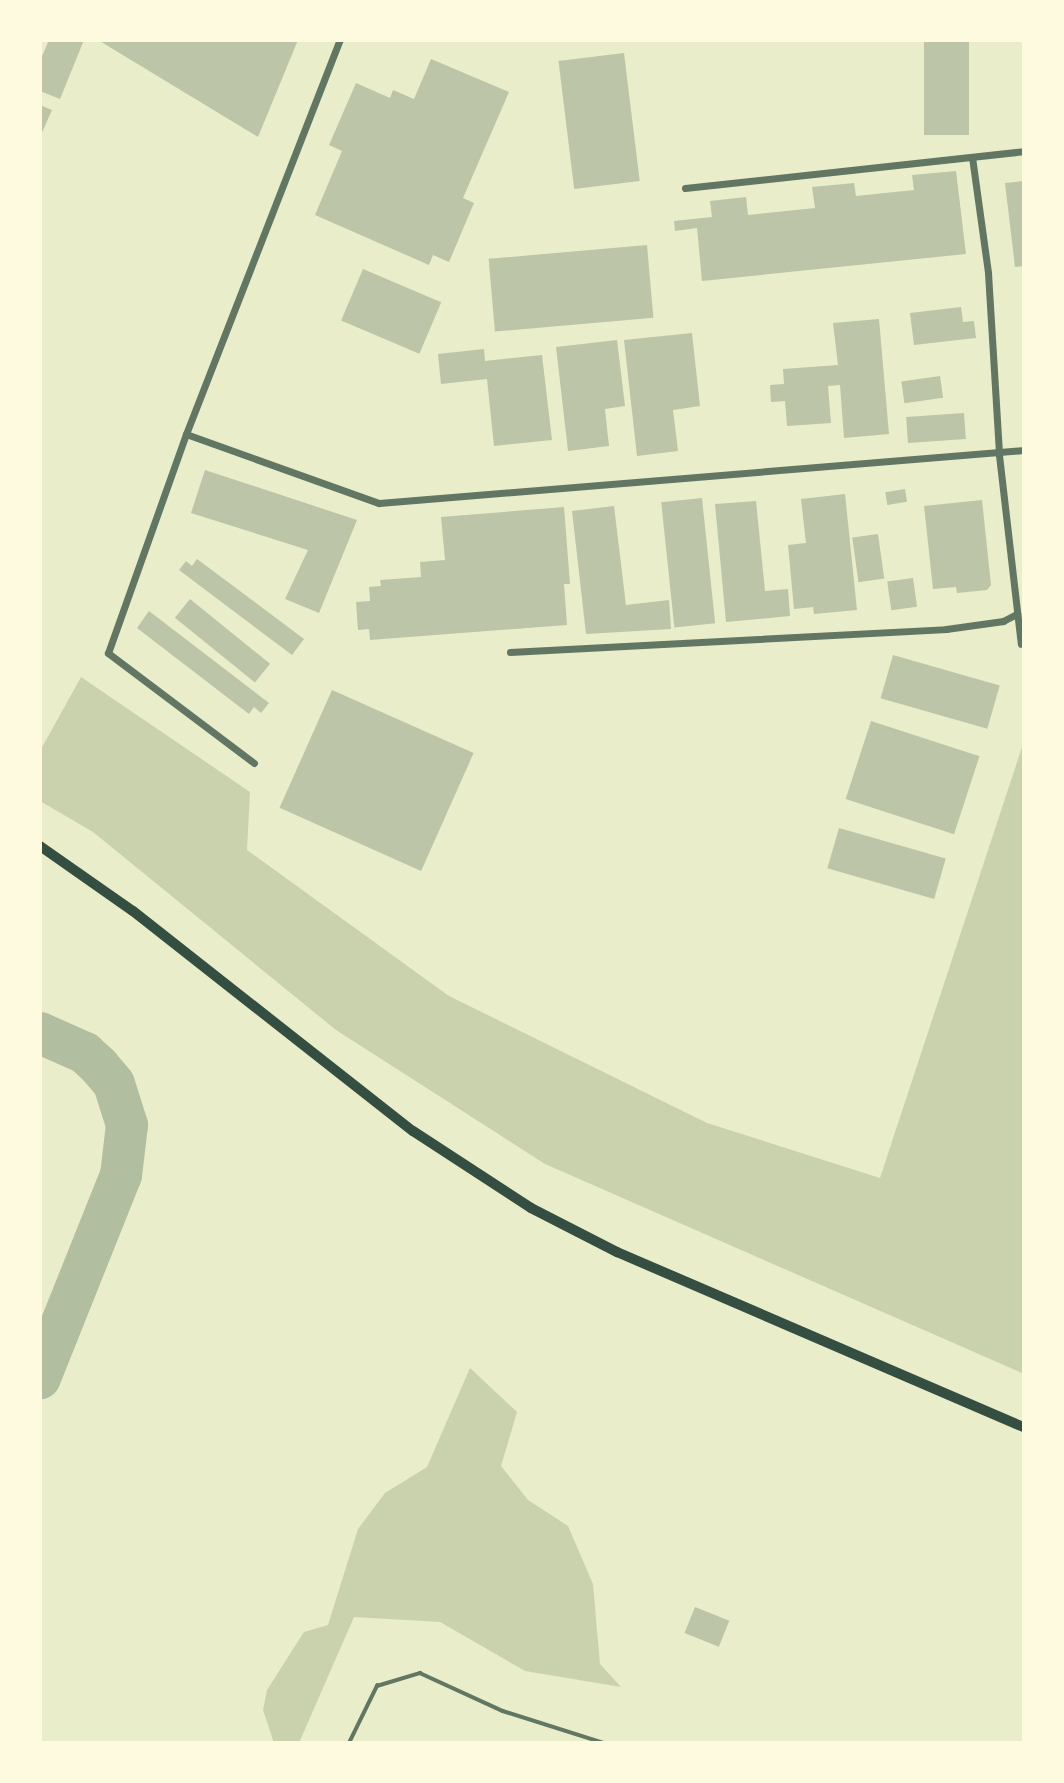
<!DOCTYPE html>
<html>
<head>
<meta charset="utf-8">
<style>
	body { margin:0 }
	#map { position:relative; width:1064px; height:1783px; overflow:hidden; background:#e9edc9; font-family:Merriweather,serif }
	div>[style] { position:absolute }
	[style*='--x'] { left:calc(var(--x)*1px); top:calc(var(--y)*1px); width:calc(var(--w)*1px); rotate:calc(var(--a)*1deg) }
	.green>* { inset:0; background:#cad2ad }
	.taxiway>* { height:42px; margin:-21px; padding:0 21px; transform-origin:21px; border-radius:21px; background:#b2bea0 }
	.building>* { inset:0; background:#bcc5a7; transform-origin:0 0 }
	.service>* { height:3.5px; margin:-1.75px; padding:0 1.75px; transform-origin:1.75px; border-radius:1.75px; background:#617663 }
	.minor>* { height:7px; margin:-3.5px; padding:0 3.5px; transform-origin:3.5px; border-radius:3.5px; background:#617663 }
	.secondary>* { height:10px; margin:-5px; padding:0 5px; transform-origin:5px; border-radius:5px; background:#344e41 }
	span { translate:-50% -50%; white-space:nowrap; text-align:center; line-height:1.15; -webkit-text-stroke:7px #fefae0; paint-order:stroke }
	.frame { position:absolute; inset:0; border:42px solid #fefae0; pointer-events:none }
</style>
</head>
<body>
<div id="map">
	<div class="green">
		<div style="clip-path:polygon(81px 677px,250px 792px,247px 850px,449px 996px,707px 1123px,880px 1178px,1024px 741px,1024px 1374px,545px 1164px,336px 1030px,93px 832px,40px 801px,40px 751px)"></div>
		<div style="clip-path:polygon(470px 1368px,517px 1412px,501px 1466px,528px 1500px,568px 1526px,593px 1584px,600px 1664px,621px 1687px,525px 1671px,440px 1622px,354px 1617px,299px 1743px,274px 1743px,263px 1710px,267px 1690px,304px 1632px,328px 1625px,358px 1529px,385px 1493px,427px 1467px)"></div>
	</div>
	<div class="taxiway">
		<div style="--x:40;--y:1033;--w:49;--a:24"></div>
		<div style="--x:85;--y:1053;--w:19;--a:43"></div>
		<div style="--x:99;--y:1066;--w:23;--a:50"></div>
		<div style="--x:114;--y:1084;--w:43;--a:72.4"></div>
		<div style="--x:127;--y:1125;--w:50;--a:96.8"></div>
		<div style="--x:121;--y:1175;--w:219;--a:111.8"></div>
	</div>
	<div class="building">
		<div style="clip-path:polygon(49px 40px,84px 40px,60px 99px,40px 91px,40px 61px)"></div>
		<div style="clip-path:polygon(98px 40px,298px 40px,258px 137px)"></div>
		<div style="left:924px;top:40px;width:45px;height:95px"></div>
		<div style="left:624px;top:53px;width:129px;height:66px;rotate:83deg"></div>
		<div style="clip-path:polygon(431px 59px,509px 92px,463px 198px,474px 203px,449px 262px,433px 255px,429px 265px,315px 215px,342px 151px,329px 145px,356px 83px,390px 98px,393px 90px,414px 99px)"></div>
		<div style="clip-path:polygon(40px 105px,52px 110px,40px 137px)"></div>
		<div style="clip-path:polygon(956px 171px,966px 254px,702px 281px,697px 228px,675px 231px,674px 221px,712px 217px,710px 201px,746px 197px,748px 215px,815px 208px,812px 187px,854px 183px,856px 196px,914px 190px,912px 175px)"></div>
		<div style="clip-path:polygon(1024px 181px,1024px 266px,1015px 267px,1005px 183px)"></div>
		<div style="left:647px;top:245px;width:73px;height:159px;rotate:85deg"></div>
		<div style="left:363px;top:269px;width:85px;height:56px;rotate:23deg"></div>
		<div style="clip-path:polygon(961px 307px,963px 322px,974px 321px,976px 338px,914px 345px,910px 313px)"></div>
		<div style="clip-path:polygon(879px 319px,889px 434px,844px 438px,840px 385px,828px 386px,831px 423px,787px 426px,785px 401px,771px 402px,770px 385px,784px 384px,783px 369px,838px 365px,833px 323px)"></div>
		<div style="clip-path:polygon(692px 333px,700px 406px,673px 410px,678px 451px,637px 456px,624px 340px)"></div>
		<div style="clip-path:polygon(617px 340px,625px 406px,605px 409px,609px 446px,568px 451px,556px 347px)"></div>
		<div style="clip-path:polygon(484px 349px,485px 361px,542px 355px,552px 440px,494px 446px,487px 379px,441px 384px,438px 354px)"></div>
		<div style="left:940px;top:376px;width:22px;height:39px;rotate:82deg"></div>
		<div style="left:964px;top:413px;width:26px;height:58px;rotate:86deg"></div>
		<div style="clip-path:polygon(205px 470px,357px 520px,319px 613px,285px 599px,308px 550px,191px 513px)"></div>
		<div style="left:905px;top:489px;width:13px;height:20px;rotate:81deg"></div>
		<div style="clip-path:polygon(845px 494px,857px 610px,814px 614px,813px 607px,794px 609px,788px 545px,806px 543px,801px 499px)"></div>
		<div style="left:702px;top:498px;width:126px;height:41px;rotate:84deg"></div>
		<div style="clip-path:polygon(982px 500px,991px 585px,987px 590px,957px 593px,956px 587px,933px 589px,924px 506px)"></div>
		<div style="clip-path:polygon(756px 501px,765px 591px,788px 589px,790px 616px,726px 622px,715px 504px)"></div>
		<div style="clip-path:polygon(614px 506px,626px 605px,669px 600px,671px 629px,586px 634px,572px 511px)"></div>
		<div style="clip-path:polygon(564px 507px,570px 584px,564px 584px,567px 625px,370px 640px,369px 629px,358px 630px,356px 602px,370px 601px,369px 587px,381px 586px,380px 580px,421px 577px,420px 562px,445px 560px,441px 517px)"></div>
		<div style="left:878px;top:534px;width:45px;height:26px;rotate:82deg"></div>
		<div style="clip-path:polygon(197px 559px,304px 639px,292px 655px,179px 570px,186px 561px,192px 566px)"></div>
		<div style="left:913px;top:578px;width:29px;height:26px;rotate:82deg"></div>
		<div style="left:190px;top:599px;width:103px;height:24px;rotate:39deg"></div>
		<div style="clip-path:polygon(149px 611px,269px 703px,261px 713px,254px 707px,249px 714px,137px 628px)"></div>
		<div style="left:893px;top:655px;width:111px;height:45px;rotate:16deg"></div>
		<div style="left:332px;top:690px;width:155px;height:129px;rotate:24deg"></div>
		<div style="left:871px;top:721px;width:114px;height:82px;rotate:18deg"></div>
		<div style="left:839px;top:828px;width:111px;height:42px;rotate:16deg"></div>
		<div style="left:695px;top:1607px;width:37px;height:28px;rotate:22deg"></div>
	</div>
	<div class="service">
		<div style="--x:349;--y:1743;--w:64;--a:-63.8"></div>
		<div style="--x:377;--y:1686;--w:45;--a:-16.8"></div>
		<div style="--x:420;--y:1673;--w:91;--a:24.6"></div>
		<div style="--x:503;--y:1711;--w:106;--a:17.6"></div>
	</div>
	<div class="minor">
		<div style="--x:972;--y:157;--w:117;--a:82.1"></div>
		<div style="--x:988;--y:273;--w:182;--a:86.5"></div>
		<div style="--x:999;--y:455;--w:190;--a:83.4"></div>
		<div style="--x:685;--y:188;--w:341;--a:-6.2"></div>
		<div style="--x:186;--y:434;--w:205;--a:19.7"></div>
		<div style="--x:379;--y:503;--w:647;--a:-4.7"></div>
		<div style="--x:510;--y:652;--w:437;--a:-3"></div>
		<div style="--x:946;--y:629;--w:58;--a:-8"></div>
		<div style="--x:1003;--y:621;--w:16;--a:-27"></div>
		<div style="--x:254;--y:763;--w:183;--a:-143"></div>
		<div style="--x:108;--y:653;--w:232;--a:-70.4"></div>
		<div style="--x:186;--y:434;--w:423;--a:-68.7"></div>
	</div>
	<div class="secondary">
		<div style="--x:40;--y:846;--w:113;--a:35"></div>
		<div style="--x:133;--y:911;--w:356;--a:38.2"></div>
		<div style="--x:413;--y:1131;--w:141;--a:33.1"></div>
		<div style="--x:531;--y:1208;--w:97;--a:27.1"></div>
		<div style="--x:617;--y:1252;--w:443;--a:23.3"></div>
	</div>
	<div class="frame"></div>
</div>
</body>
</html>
